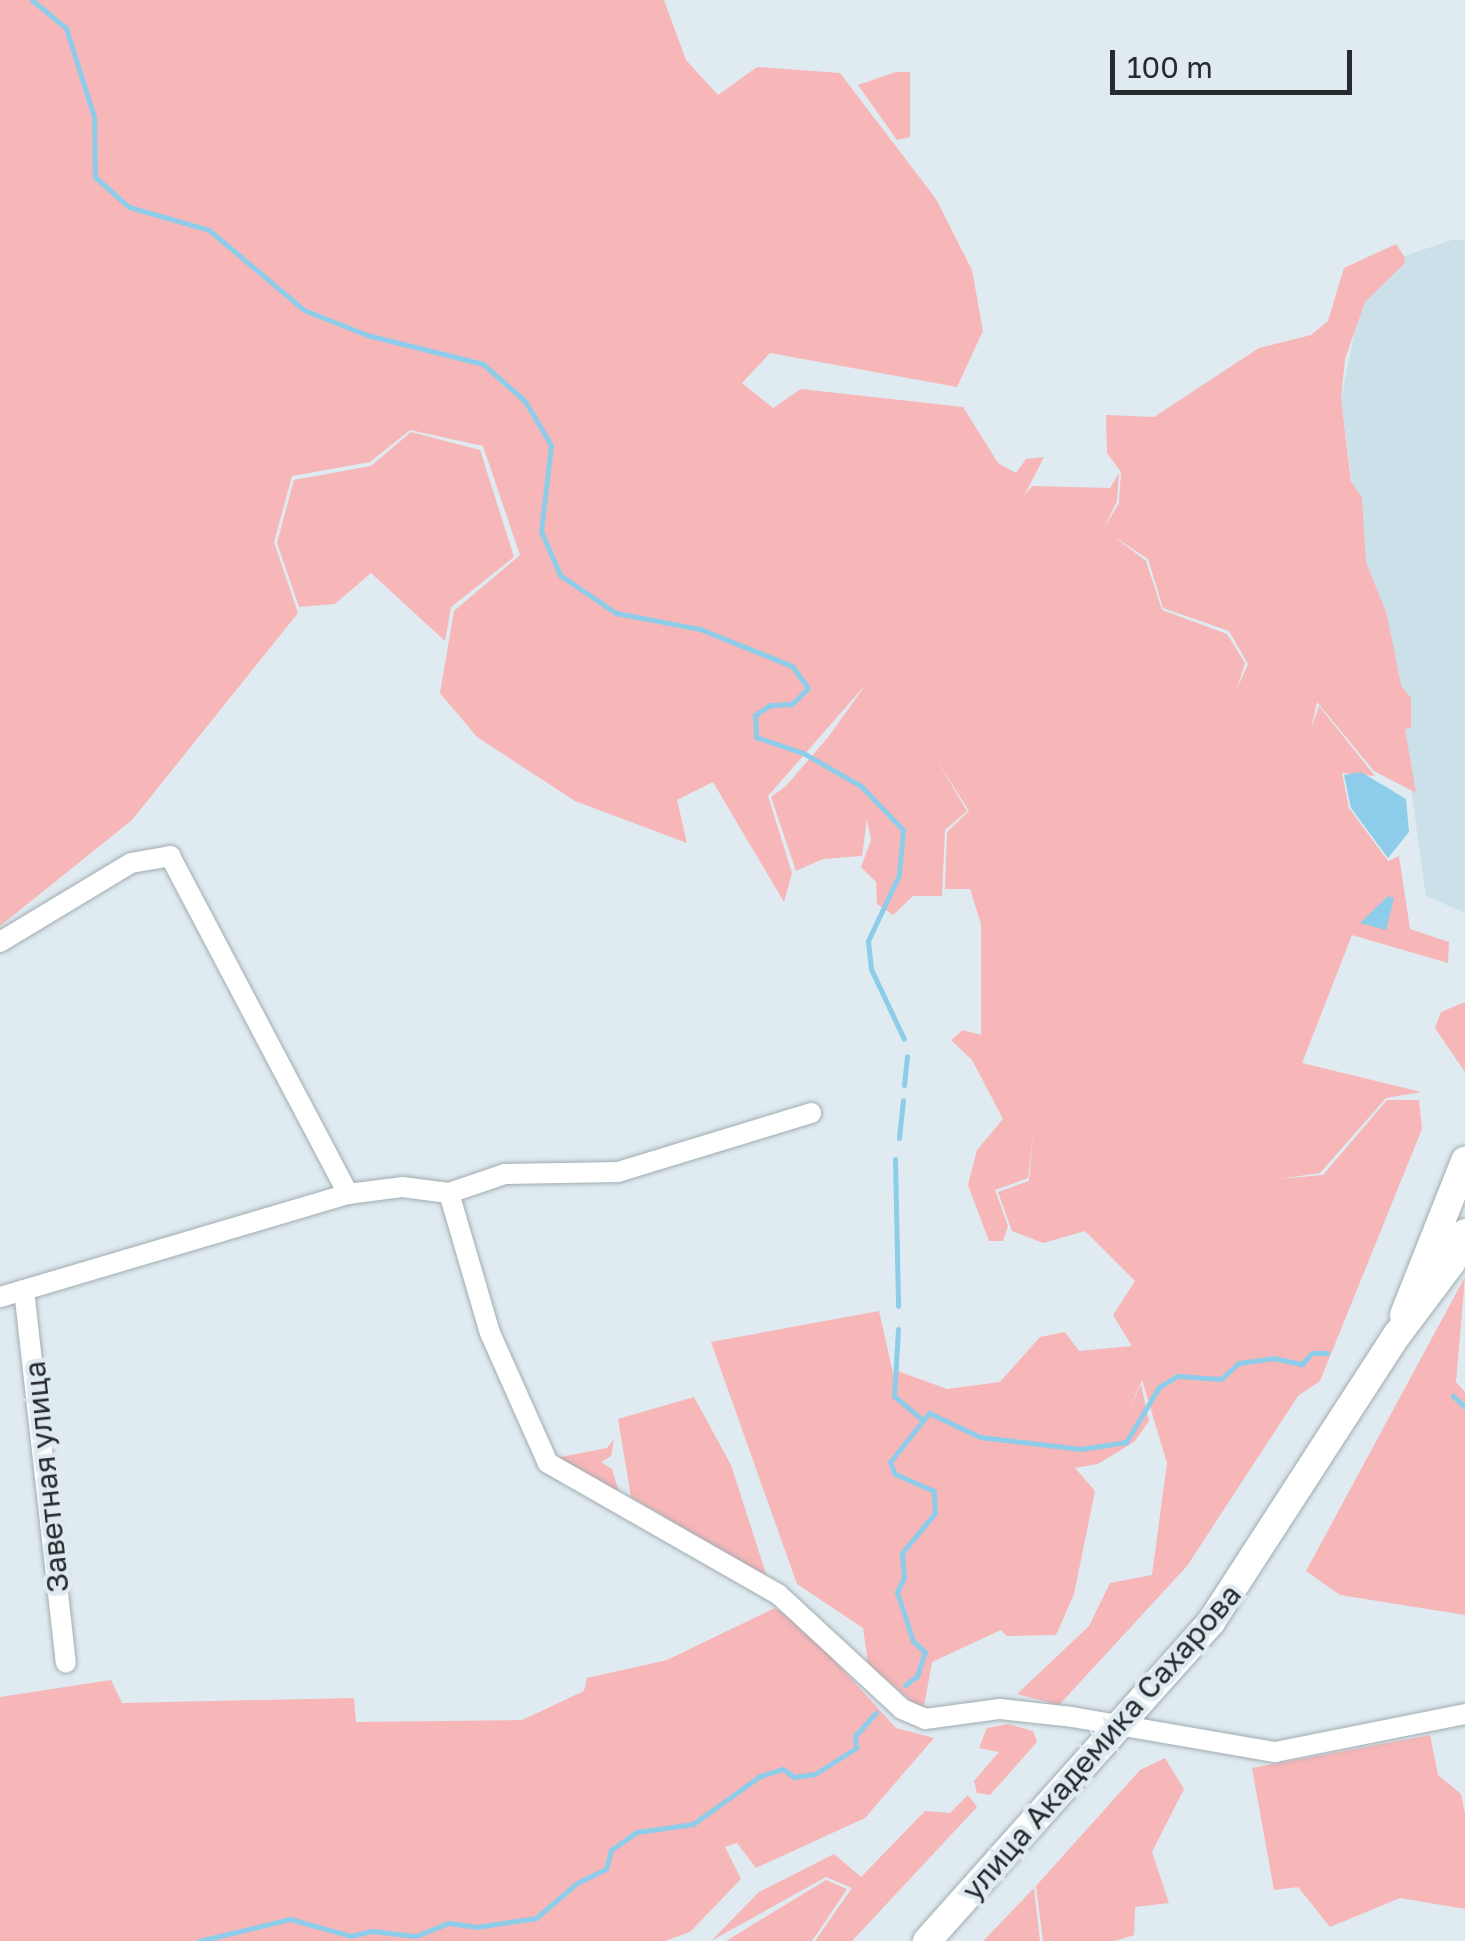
<!DOCTYPE html>
<html>
<head>
<meta charset="utf-8">
<style>
	body { margin:0 }
	#map { position:relative; width:1465px; height:1941px; overflow:hidden; background:#dfebf0; font-family:"Golos Text",sans-serif }
	div>[style] { position:absolute }
	[style*='--x'] { left:calc(var(--x)*1px); top:calc(var(--y)*1px); width:calc(var(--w)*1px); rotate:calc(var(--a)*1deg) }
	.built>* { inset:0; background:#cce0e9 }
	.green>* { inset:0; background:#f7b6b8 }
	.water>* { inset:0; background:#8dcdea }
	.stream>* { height:5px; margin:-2.5px; padding:0 2.5px; transform-origin:2.5px; border-radius:2.5px; background:#8dcdea }
	.roads { filter:drop-shadow(0 0 2px #a1acb1) drop-shadow(0 0 2px #a1acb1) }
	.street>* { height:20px; margin:-10px; padding:0 10px; transform-origin:10px; border-radius:10px; background:#fff }
	.secondary>* { height:28px; margin:-14px; padding:0 14px; transform-origin:14px; border-radius:14px; background:#fff }
	span { translate:-50% -50%; white-space:nowrap; text-align:center; line-height:1.15; -webkit-text-stroke:9px #dfebf0; paint-order:stroke }
	.street-label { font-size:30px; color:#272b2d }
	.scale { position:absolute; left:1110px; top:50px; width:242px; height:45px; box-sizing:border-box; border:5px solid #272b2d; border-top:0; padding-left:12px; font-size:30px; line-height:35px; white-space:nowrap; color:#272b2d; -webkit-text-stroke:8px #dfebf0; paint-order:stroke }
</style>
</head>
<body>
<div id="map">
	<div class="built">
		<div style="clip-path:polygon(1452px 240px,1465px 240px,1465px 913px,1426px 896px,1392px 654px,1360px 541px,1341px 398px,1359px 312px,1380px 279px,1405px 263px,1404px 256px)"></div>
	</div>
	<div class="green">
		<div style="clip-path:polygon(evenodd,0 0,664px 0,686px 60px,718px 95px,757px 67px,840px 73px,936px 199px,972px 270px,983px 331px,957px 387px,770px 353px,742px 383px,773px 408px,801px 389px,963px 407px,998px 463px,1016px 473px,1026px 459px,1044px 457px,1024px 496px,1032px 486px,1110px 488px,1119px 473px,1117px 501px,1103px 530px,1119px 503px,1121px 472px,1107px 453px,1106px 415px,1154px 417px,1259px 348px,1311px 335px,1328px 321px,1344px 268px,1396px 244px,1404px 256px,1405px 263px,1365px 302px,1345px 359px,1341px 398px,1351px 481px,1362px 498px,1366px 562px,1387px 615px,1401px 685px,1411px 698px,1411px 728px,1405px 729px,1416px 793px,1374px 771px,1317px 702px,1311px 729px,1319px 706px,1375px 776px,1342px 773px,1349px 808px,1388px 861px,1399px 856px,1410px 929px,1449px 942px,1448px 963px,1352px 935px,1302px 1063px,1421px 1092px,1386px 1098px,1320px 1173px,1279px 1179px,1323px 1175px,1387px 1100px,1419px 1100px,1422px 1129px,1320px 1381px,1298px 1396px,1187px 1566px,1059px 1705px,1017px 1694px,1089px 1626px,1110px 1583px,1152px 1575px,1167px 1463px,1142px 1380px,1122px 1425px,1141px 1384px,1149px 1421px,1134px 1442px,1098px 1464px,1075px 1468px,1095px 1491px,1074px 1594px,1056px 1635px,1007px 1636px,1001px 1630px,932px 1662px,923px 1712px,868px 1663px,863px 1628px,797px 1584px,711px 1342px,879px 1311px,897px 1391px,895px 1370px,947px 1389px,1000px 1382px,1040px 1337px,1065px 1332px,1079px 1351px,1132px 1346px,1113px 1315px,1135px 1281px,1085px 1231px,1043px 1243px,1012px 1231px,998px 1192px,1029px 1181px,1033px 1135px,1028px 1178px,995px 1190px,1008px 1226px,1003px 1241px,989px 1241px,968px 1185px,977px 1150px,1003px 1119px,972px 1060px,951px 1040px,963px 1030px,981px 1035px,981px 924px,970px 889px,945px 889px,947px 832px,969px 811px,935px 757px,967px 811px,945px 830px,942px 896px,913px 896px,893px 915px,877px 904px,876px 882px,861px 867px,871px 840px,867px 819px,862px 856px,823px 859px,796px 871px,771px 797px,786px 786px,829px 736px,867px 683px,768px 796px,792px 873px,784px 902px,713px 782px,677px 800px,687px 843px,575px 801px,477px 737px,440px 693px,454px 611px,520px 555px,483px 446px,410px 430px,370px 462px,292px 476px,274px 542px,298px 613px,132px 820px,0 926px,0 0,1113px 536px,1148px 559px,1163px 608px,1229px 631px,1248px 664px,1237px 689px,1245px 663px,1227px 634px,1162px 610px,1146px 561px,1113px 536px)"></div>
		<div style="clip-path:polygon(896px 72px,910px 72px,910px 137px,897px 140px,858px 85px)"></div>
		<div style="clip-path:polygon(411px 432px,480px 450px,514px 557px,451px 607px,445px 641px,371px 573px,335px 604px,299px 607px,277px 543px,294px 480px,371px 466px)"></div>
		<div style="clip-path:polygon(1465px 1002px,1465px 1072px,1435px 1028px,1441px 1012px)"></div>
		<div style="clip-path:polygon(1465px 1277px,1456px 1382px,1465px 1392px,1465px 1615px,1340px 1595px,1306px 1571px)"></div>
		<div style="clip-path:polygon(694px 1397px,731px 1465px,767px 1577px,631px 1497px,618px 1419px)"></div>
		<div style="clip-path:polygon(614px 1439px,611px 1456px,601px 1462px,612px 1469px,619px 1492px,556px 1458px,607px 1448px)"></div>
		<div style="clip-path:polygon(775px 1608px,804px 1627px,896px 1728px,934px 1738px,865px 1818px,756px 1868px,737px 1843px,725px 1847px,741px 1879px,690px 1932px,665px 1941px,0 1941px,0 1697px,111px 1680px,122px 1703px,354px 1698px,356px 1722px,522px 1720px,584px 1691px,587px 1678px,667px 1660px)"></div>
		<div style="clip-path:polygon(1008px 1724px,1033px 1731px,1037px 1742px,990px 1795px,977px 1793px,974px 1781px,999px 1752px,979px 1748px,987px 1728px)"></div>
		<div style="clip-path:polygon(1430px 1735px,1438px 1775px,1461px 1794px,1465px 1814px,1465px 1909px,1400px 1898px,1330px 1927px,1298px 1887px,1274px 1890px,1252px 1768px)"></div>
		<div style="clip-path:polygon(1165px 1758px,1184px 1789px,1152px 1852px,1169px 1903px,1135px 1907px,1134px 1935px,1115px 1941px,1043px 1941px,1036px 1886px,1140px 1770px)"></div>
		<div style="clip-path:polygon(968px 1795px,977px 1807px,852px 1941px,815px 1941px,852px 1888px,826px 1877px,711px 1941px,759px 1892px,834px 1854px,861px 1877px,925px 1811px,950px 1813px)"></div>
		<div style="clip-path:polygon(826px 1880px,847px 1889px,812px 1941px,726px 1941px)"></div>
		<div style="clip-path:polygon(1034px 1888px,1040px 1941px,983px 1941px)"></div>
	</div>
	<div class="water">
		<div style="clip-path:polygon(1361px 772px,1406px 799px,1409px 832px,1388px 858px,1351px 808px,1344px 775px)"></div>
		<div style="clip-path:polygon(1388px 896px,1394px 898px,1386px 930px,1360px 923px)"></div>
	</div>
	<div class="stream">
		<div style="--x:32;--y:0;--w:44;--a:39.5"></div>
		<div style="--x:66;--y:28;--w:93;--a:72.5"></div>
		<div style="--x:94;--y:117;--w:60;--a:89"></div>
		<div style="--x:95;--y:177;--w:45;--a:41.4"></div>
		<div style="--x:129;--y:207;--w:83;--a:16"></div>
		<div style="--x:209;--y:230;--w:124;--a:40.1"></div>
		<div style="--x:304;--y:310;--w:68;--a:21.6"></div>
		<div style="--x:367;--y:335;--w:120;--a:14"></div>
		<div style="--x:483;--y:364;--w:56;--a:41.4"></div>
		<div style="--x:525;--y:401;--w:51;--a:59.4"></div>
		<div style="--x:551;--y:445;--w:87;--a:96.6"></div>
		<div style="--x:541;--y:531;--w:48;--a:66.6"></div>
		<div style="--x:560;--y:575;--w:68;--a:34.2"></div>
		<div style="--x:616;--y:613;--w:86;--a:10.8"></div>
		<div style="--x:700;--y:629;--w:99;--a:21.9"></div>
		<div style="--x:792;--y:666;--w:27;--a:54"></div>
		<div style="--x:808;--y:688;--w:23;--a:135"></div>
		<div style="--x:792;--y:704;--w:22;--a:177"></div>
		<div style="--x:770;--y:705;--w:18;--a:146"></div>
		<div style="--x:755;--y:715;--w:22;--a:87"></div>
		<div style="--x:756;--y:737;--w:50;--a:18.8"></div>
		<div style="--x:803;--y:753;--w:67;--a:29.6"></div>
		<div style="--x:861;--y:786;--w:61;--a:46.3"></div>
		<div style="--x:903;--y:830;--w:45;--a:95.1"></div>
		<div style="--x:899;--y:875;--w:73;--a:115.2"></div>
		<div style="--x:868;--y:941;--w:28;--a:84"></div>
		<div style="--x:871;--y:969;--w:77;--a:64.8"></div>
		<div style="--x:904;--y:1085;--w:29;--a:-84"></div>
		<div style="--x:899;--y:1138;--w:38;--a:-84"></div>
		<div style="--x:895;--y:1159;--w:147;--a:88.8"></div>
		<div style="--x:898;--y:1329;--w:67;--a:93.4"></div>
		<div style="--x:894;--y:1396;--w:38;--a:40"></div>
		<div style="--x:1453;--y:1396;--w:16;--a:43"></div>
		<div style="--x:905;--y:1685;--w:15;--a:-37"></div>
		<div style="--x:917;--y:1676;--w:25;--a:-72"></div>
		<div style="--x:925;--y:1652;--w:16;--a:-137"></div>
		<div style="--x:913;--y:1641;--w:52;--a:-108.1"></div>
		<div style="--x:897;--y:1592;--w:17;--a:-65"></div>
		<div style="--x:904;--y:1577;--w:24;--a:-95"></div>
		<div style="--x:902;--y:1553;--w:52;--a:-50.5"></div>
		<div style="--x:935;--y:1513;--w:22;--a:-93"></div>
		<div style="--x:934;--y:1491;--w:43;--a:-156.4"></div>
		<div style="--x:895;--y:1474;--w:13;--a:-113"></div>
		<div style="--x:890;--y:1462;--w:63;--a:-51.5"></div>
		<div style="--x:929;--y:1413;--w:56;--a:25.2"></div>
		<div style="--x:980;--y:1437;--w:102;--a:6.8"></div>
		<div style="--x:1081;--y:1449;--w:46;--a:-8.8"></div>
		<div style="--x:1126;--y:1442;--w:64;--a:-59"></div>
		<div style="--x:1159;--y:1387;--w:21;--a:-31"></div>
		<div style="--x:1177;--y:1376;--w:44;--a:3.9"></div>
		<div style="--x:1221;--y:1379;--w:24;--a:-42"></div>
		<div style="--x:1239;--y:1363;--w:34;--a:-8"></div>
		<div style="--x:1273;--y:1358;--w:30;--a:12"></div>
		<div style="--x:1302;--y:1364;--w:15;--a:-48"></div>
		<div style="--x:1312;--y:1353;--w:15;--a:0"></div>
		<div style="--x:199;--y:1941;--w:94;--a:-13.6"></div>
		<div style="--x:290;--y:1919;--w:63;--a:15.6"></div>
		<div style="--x:351;--y:1936;--w:21;--a:-14"></div>
		<div style="--x:371;--y:1931;--w:45;--a:6.3"></div>
		<div style="--x:416;--y:1936;--w:35;--a:-22"></div>
		<div style="--x:449;--y:1923;--w:27;--a:8"></div>
		<div style="--x:476;--y:1927;--w:61;--a:-8.5"></div>
		<div style="--x:536;--y:1918;--w:54;--a:-40.5"></div>
		<div style="--x:577;--y:1883;--w:32;--a:-26"></div>
		<div style="--x:606;--y:1869;--w:20;--a:-75"></div>
		<div style="--x:611;--y:1850;--w:32;--a:-35"></div>
		<div style="--x:637;--y:1832;--w:57;--a:-8.1"></div>
		<div style="--x:693;--y:1824;--w:82;--a:-35.6"></div>
		<div style="--x:760;--y:1776;--w:24;--a:-17"></div>
		<div style="--x:783;--y:1769;--w:14;--a:36"></div>
		<div style="--x:794;--y:1777;--w:21;--a:-8"></div>
		<div style="--x:815;--y:1774;--w:49;--a:-32.4"></div>
		<div style="--x:856;--y:1748;--w:12;--a:-95"></div>
		<div style="--x:855;--y:1736;--w:31;--a:-48"></div>
	</div>
	<div class="roads">
		<div class="street">
			<div style="--x:0;--y:942;--w:153;--a:-31.1"></div>
			<div style="--x:131;--y:863;--w:40;--a:-10"></div>
			<div style="--x:170;--y:856;--w:382;--a:62.2"></div>
			<div style="--x:348;--y:1194;--w:363;--a:163.5"></div>
			<div style="--x:449;--y:1193;--w:146;--a:73.7"></div>
			<div style="--x:490;--y:1333;--w:142;--a:66"></div>
			<div style="--x:548;--y:1463;--w:265;--a:29.7"></div>
			<div style="--x:778;--y:1594;--w:169;--a:42.8"></div>
			<div style="--x:902;--y:1709;--w:25;--a:23"></div>
			<div style="--x:925;--y:1719;--w:76;--a:-7.6"></div>
			<div style="--x:1000;--y:1709;--w:72;--a:6.3"></div>
			<div style="--x:1072;--y:1717;--w:206;--a:9.8"></div>
			<div style="--x:1275;--y:1752;--w:194;--a:-11.3"></div>
			<div style="--x:348;--y:1194;--w:54;--a:-7.4"></div>
			<div style="--x:402;--y:1187;--w:47;--a:7.3"></div>
			<div style="--x:449;--y:1193;--w:59;--a:-18.7"></div>
			<div style="--x:505;--y:1174;--w:113;--a:-1"></div>
			<div style="--x:618;--y:1172;--w:202;--a:-17"></div>
			<div style="--x:24;--y:1290;--w:375;--a:83.6"></div>
		</div>
		<div class="secondary">
			<div style="--x:1404;--y:1315;--w:166;--a:-68.4"></div>
			<div style="--x:927;--y:1941;--w:427;--a:-48.3"></div>
			<div style="--x:1211;--y:1622;--w:342;--a:-57.1"></div>
			<div style="--x:1397;--y:1335;--w:90;--a:-53.1"></div>
			<div style="--x:1451;--y:1263;--w:33;--a:-65"></div>
		</div>
	</div>
	<div class="street-label">
		<span style="left:46px;top:1477px;rotate:-96deg">Заветная улица</span>
		<span style="left:1101px;top:1742px;rotate:-49deg">улица Академика Сахарова</span>
	</div>
	<div class="scale">100 m</div>
</div>
</body>
</html>
